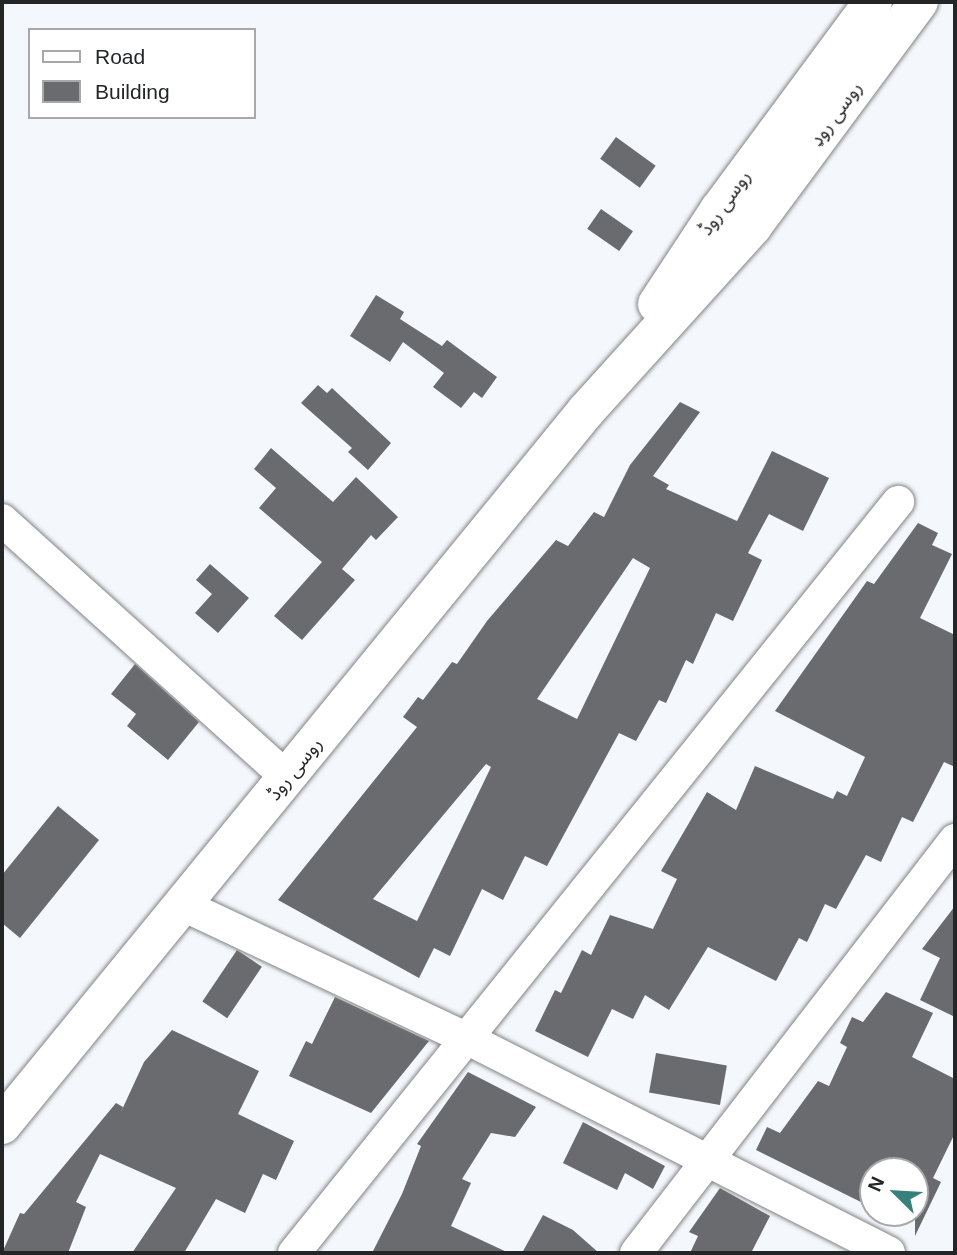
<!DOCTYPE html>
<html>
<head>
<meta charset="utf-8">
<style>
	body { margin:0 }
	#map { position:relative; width:957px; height:1255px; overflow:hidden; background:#f4f7fb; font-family:Arial,"Noto Sans Arabic",sans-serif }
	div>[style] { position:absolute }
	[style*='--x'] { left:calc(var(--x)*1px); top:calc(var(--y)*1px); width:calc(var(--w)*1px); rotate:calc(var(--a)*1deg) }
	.building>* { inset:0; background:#696b6f; transform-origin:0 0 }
	.roads { filter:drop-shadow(0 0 2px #818386) drop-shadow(0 0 2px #818386) }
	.minor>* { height:32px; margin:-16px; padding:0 16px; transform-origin:16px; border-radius:16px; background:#fff }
	.secondary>* { height:38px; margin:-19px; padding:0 19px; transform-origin:19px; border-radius:19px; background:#fff }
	span { translate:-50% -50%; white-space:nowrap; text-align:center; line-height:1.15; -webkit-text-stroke:7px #fff; paint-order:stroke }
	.street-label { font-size:19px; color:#242527 }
	.frame { position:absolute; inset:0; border:4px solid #242527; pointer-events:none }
	.legend { position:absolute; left:28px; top:28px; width:228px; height:91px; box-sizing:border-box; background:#fff; border:2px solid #a7a8a9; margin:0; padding:9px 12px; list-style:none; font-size:21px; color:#242527 }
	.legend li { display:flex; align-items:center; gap:14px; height:35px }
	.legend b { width:35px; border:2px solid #a7a8a9 }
	.north { position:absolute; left:859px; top:1157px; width:70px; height:70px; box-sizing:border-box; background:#fff; border:2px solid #a7a8a9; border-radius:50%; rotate:294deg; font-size:19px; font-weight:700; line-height:28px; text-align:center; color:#242527 }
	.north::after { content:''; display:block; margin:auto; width:24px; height:32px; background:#38807b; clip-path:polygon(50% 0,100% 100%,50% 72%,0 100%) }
</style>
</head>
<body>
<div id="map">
	<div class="building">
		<div style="left:616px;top:137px;width:49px;height:27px;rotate:36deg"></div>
		<div style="left:601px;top:209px;width:39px;height:24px;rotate:35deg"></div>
		<div style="clip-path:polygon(376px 295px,404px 312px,400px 319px,442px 346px,447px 340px,497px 377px,482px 398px,474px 392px,461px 408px,433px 387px,444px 373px,403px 342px,390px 362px,350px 336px)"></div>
		<div style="clip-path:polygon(318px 385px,327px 393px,332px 388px,391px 443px,368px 470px,348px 452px,352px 448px,301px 403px)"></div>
		<div style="clip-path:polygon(evenodd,680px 402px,700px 412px,653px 476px,669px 485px,666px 489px,737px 521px,772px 451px,829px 478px,803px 531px,769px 514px,748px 553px,762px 560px,733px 621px,716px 613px,693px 664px,686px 660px,666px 703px,659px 700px,636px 741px,619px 733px,547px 866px,525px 856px,503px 900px,482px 889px,450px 956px,434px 948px,419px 978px,278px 900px,417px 727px,403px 717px,418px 697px,423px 700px,452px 662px,457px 664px,487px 621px,556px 540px,568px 546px,594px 512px,604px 517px,630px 465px,680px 402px,633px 558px,650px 568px,577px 719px,537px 699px,633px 558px,680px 402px,486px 764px,491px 767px,417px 921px,373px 899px,486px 764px)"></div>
		<div style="clip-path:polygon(271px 448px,333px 502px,356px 477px,398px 517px,376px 540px,371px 535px,342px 569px,355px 580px,302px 640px,274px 616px,322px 562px,259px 508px,276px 488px,254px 469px)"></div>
		<div style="clip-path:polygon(918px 523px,938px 533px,932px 545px,952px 554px,920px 618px,955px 635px,955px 767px,944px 762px,913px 822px,902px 817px,881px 862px,866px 855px,836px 909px,825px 904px,807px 942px,799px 938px,776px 981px,708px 947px,669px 1010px,645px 995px,633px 1019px,612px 1009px,588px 1057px,535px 1031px,555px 990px,561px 993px,582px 950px,591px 955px,610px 915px,653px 929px,677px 879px,661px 871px,707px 792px,736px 810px,755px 766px,833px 799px,837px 791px,847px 796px,865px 757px,775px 711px,867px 581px,874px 584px)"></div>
		<div style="clip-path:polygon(210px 564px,249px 598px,218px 633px,195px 613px,212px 594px,196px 580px)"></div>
		<div style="clip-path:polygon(135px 664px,199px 722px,168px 760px,127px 726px,136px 714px,111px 694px)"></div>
		<div style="clip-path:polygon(58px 806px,99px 840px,20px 938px,2px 923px,2px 875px)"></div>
		<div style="clip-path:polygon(955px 906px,955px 1017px,920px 1000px,940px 958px,922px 949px)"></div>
		<div style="left:237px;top:950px;width:30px;height:62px;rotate:34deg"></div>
		<div style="clip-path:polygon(886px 992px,933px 1013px,912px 1057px,955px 1079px,955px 1133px,933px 1178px,941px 1182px,915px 1236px,915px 1171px,873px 1171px,873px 1208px,756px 1150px,767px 1127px,780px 1133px,818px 1081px,829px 1086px,847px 1047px,840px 1043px,852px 1017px,863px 1022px)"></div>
		<div style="clip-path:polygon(335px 997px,429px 1041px,371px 1113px,289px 1076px,306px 1041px,312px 1044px)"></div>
		<div style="clip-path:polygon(172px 1030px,259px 1071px,238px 1114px,294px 1141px,276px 1180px,263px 1174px,245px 1213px,216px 1199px,184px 1253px,132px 1253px,176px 1188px,100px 1154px,76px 1202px,86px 1207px,68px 1253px,2px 1253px,20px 1213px,24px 1214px,116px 1103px,123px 1107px,120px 1114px,144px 1062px)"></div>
		<div style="left:656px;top:1053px;width:72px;height:40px;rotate:10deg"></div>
		<div style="clip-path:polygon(468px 1072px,536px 1107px,515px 1137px,491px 1133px,462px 1179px,471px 1183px,451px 1226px,509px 1253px,372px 1253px,402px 1194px,421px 1146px,417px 1144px)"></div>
		<div style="clip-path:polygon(583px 1122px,665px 1166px,653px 1189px,625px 1173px,617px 1190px,563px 1163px)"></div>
		<div style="clip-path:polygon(720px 1188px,770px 1216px,751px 1253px,690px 1253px,698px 1236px,689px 1232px)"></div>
		<div style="clip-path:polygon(543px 1215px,573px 1230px,599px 1253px,522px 1253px)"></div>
	</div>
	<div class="roads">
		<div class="minor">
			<div style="--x:2;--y:520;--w:385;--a:42.1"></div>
			<div style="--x:183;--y:905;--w:315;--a:25.2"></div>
			<div style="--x:468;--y:1039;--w:472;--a:26.9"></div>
			<div style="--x:294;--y:1253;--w:964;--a:-51.19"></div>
			<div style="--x:636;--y:1253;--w:522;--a:-52.32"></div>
		</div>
		<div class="secondary">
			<div style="--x:657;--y:304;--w:113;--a:-56.6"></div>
			<div style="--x:719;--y:210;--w:259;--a:-53.5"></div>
			<div style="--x:2;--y:1125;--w:922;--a:-50.72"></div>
			<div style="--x:586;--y:411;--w:249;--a:-47.9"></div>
			<div style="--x:753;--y:226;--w:279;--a:-53.5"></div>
		</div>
	</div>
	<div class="street-label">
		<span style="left:836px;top:114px;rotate:-54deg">روسی روډ</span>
		<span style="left:725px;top:203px;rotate:-55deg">روسی روڈ</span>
		<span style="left:295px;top:769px;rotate:-51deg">روسی روڈ</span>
	</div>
	<div class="frame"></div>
	<ul class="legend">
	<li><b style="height:9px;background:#fff"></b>Road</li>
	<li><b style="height:19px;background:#696b6f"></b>Building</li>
	</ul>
	<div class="north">N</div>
</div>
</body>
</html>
